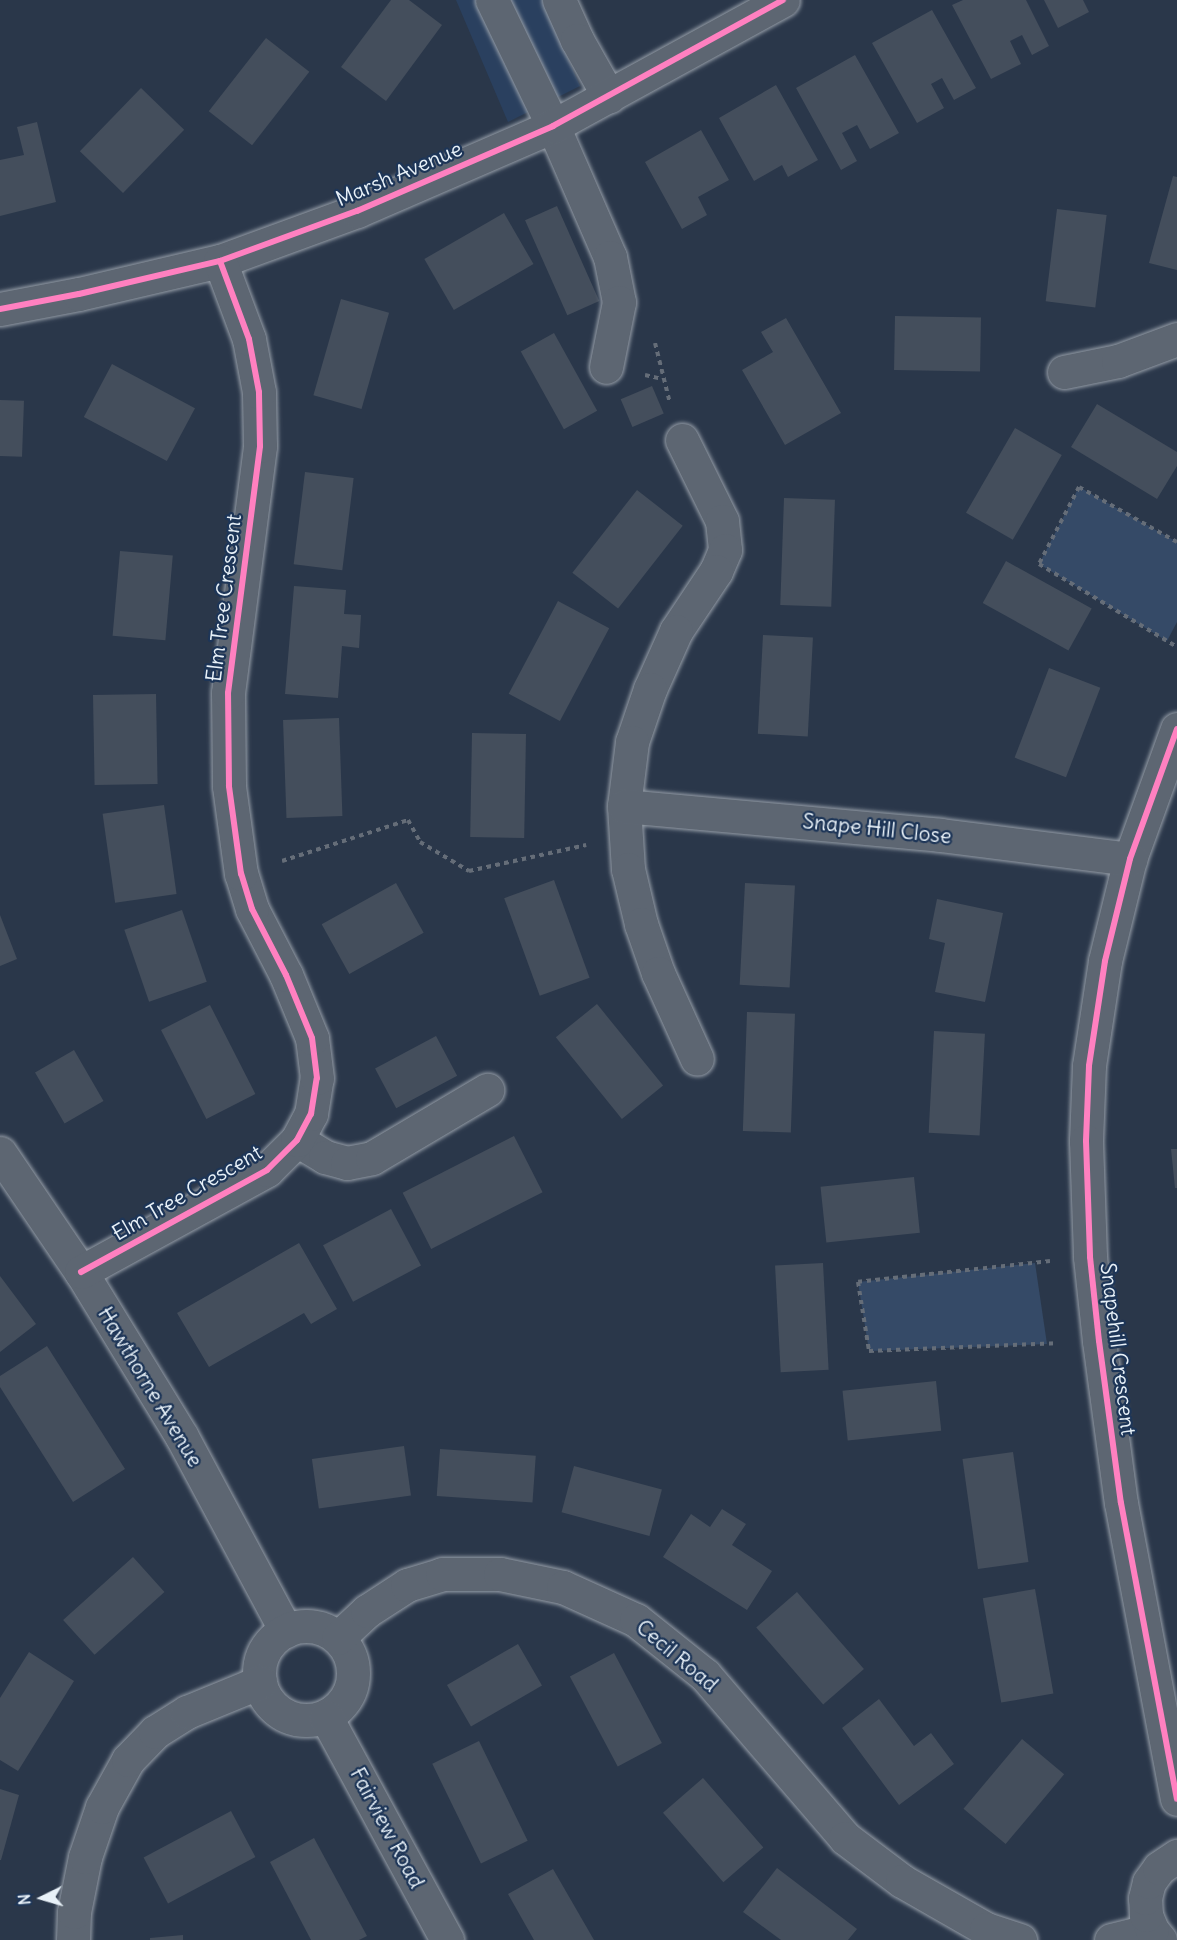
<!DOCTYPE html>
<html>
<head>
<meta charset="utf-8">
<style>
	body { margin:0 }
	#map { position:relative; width:1177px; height:1940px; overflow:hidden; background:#2a374a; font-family:Delius,sans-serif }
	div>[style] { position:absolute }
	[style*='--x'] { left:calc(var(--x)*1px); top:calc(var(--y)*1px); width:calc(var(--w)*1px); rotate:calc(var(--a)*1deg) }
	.built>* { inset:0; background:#2a405f }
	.green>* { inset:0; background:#354a67 }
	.building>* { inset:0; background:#444e5c; transform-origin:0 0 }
	.path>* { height:4px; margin-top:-2px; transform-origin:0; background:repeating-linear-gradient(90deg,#656d78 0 4.5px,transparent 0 9px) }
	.roads { filter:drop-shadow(0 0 2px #959da7) drop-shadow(0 0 2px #959da7) }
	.minor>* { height:33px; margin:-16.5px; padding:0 16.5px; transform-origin:16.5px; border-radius:16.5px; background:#5d6672 }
	.minor>.ring { margin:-16.5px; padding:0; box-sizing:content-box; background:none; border:33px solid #5d6672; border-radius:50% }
	.cycleway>* { height:6px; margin:-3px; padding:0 3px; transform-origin:3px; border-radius:3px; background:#ff80c0 }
	span { translate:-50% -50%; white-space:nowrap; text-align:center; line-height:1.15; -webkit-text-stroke:4.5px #1d3557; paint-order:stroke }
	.street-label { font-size:21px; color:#e8f1f8 }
	.north { position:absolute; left:12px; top:1868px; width:60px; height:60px; -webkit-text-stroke:4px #1d3557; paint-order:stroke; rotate:265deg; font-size:16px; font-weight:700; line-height:24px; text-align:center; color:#e8f1f8 }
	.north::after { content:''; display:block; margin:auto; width:21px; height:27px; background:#e8f1f8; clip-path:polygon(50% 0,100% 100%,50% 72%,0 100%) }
</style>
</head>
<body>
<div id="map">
	<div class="built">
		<div style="clip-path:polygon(456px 0,542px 0,580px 86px,508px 122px)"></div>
	</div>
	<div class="green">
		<div style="clip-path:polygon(1079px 487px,1177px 542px,1177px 622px,1167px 641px,1039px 564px)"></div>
		<div style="clip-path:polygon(1035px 1263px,1047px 1344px,869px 1351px,858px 1282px)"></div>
	</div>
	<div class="building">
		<div style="clip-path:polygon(391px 0,409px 0,442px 25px,386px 101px,341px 67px)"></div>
		<div style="clip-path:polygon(963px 0,1026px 0,1049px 46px,1032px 55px,1022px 35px,1010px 41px,1021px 64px,991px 79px,952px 5px)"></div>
		<div style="clip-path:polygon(1044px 0,1083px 0,1089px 12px,1058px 28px)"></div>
		<div style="clip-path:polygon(932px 10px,976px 88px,954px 100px,942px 78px,931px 84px,944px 108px,917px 123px,872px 43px)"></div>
		<div style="left:266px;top:38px;width:55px;height:93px;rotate:38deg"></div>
		<div style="clip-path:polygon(855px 55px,899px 133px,870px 149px,857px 125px,842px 133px,857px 161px,841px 170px,796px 88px)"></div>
		<div style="clip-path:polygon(776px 85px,818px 160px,788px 177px,782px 165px,754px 181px,719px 118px)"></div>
		<div style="left:141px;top:88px;width:60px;height:88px;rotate:44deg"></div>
		<div style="clip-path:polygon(37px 122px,56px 202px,0 216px,0 160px,24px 155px,17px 127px)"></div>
		<div style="clip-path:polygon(701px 130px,729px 180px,698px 197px,707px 215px,682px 229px,645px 162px)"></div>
		<div style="clip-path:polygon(1173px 176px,1177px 177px,1177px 270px,1149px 263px)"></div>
		<div style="left:557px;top:206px;width:104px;height:35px;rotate:66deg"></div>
		<div style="left:1057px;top:209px;width:50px;height:93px;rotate:7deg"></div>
		<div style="left:504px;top:213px;width:59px;height:92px;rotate:60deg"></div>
		<div style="left:341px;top:299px;width:50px;height:100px;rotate:16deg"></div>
		<div style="left:895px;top:316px;width:86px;height:54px;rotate:1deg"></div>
		<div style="clip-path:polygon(786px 318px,841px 413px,785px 445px,742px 370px,773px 352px,761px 332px)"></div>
		<div style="left:554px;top:333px;width:89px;height:38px;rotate:61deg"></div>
		<div style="left:112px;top:364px;width:94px;height:60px;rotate:28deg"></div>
		<div style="left:652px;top:386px;width:30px;height:34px;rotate:67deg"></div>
		<div style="left:0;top:400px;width:24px;height:56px;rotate:2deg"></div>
		<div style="clip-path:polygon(1097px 404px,1177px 452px,1177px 466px,1157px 499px,1071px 447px)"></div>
		<div style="left:1015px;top:428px;width:54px;height:98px;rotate:30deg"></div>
		<div style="left:305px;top:472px;width:49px;height:93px;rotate:7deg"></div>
		<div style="left:637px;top:490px;width:58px;height:105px;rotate:38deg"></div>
		<div style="left:784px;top:498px;width:51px;height:107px;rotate:2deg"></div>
		<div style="left:120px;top:551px;width:53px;height:85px;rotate:5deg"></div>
		<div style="left:1006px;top:561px;width:98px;height:48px;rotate:29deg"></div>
		<div style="clip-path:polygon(294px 586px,346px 590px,344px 614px,361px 615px,359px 648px,342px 646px,338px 698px,285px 694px)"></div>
		<div style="left:558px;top:601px;width:58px;height:105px;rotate:28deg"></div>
		<div style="left:763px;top:635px;width:50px;height:99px;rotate:3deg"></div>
		<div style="left:1049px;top:668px;width:55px;height:96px;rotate:21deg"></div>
		<div style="left:156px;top:694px;width:90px;height:63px;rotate:89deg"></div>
		<div style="left:339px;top:718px;width:98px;height:56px;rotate:88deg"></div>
		<div style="left:472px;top:733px;width:54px;height:104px;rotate:1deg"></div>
		<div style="left:164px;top:805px;width:90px;height:62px;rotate:82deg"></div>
		<div style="left:554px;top:880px;width:104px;height:53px;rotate:70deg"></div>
		<div style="left:396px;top:883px;width:57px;height:85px;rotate:61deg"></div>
		<div style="left:745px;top:883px;width:50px;height:102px;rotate:3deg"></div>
		<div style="clip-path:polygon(937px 899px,1003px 913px,985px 1002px,935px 992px,945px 943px,929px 939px)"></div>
		<div style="left:182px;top:910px;width:76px;height:61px;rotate:71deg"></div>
		<div style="clip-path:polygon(0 915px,17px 959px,0 966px)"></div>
		<div style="left:597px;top:1004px;width:105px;height:53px;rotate:51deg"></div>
		<div style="left:210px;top:1005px;width:100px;height:55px;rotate:63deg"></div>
		<div style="left:747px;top:1012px;width:48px;height:119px;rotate:2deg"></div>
		<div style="left:934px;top:1031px;width:51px;height:102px;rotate:3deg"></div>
		<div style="left:436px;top:1036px;width:45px;height:69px;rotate:62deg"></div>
		<div style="left:74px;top:1050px;width:59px;height:45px;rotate:60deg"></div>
		<div style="left:514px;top:1136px;width:63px;height:125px;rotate:63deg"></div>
		<div style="clip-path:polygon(1171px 1149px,1177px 1149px,1177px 1188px,1175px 1188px)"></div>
		<div style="left:914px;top:1177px;width:56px;height:94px;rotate:84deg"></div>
		<div style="left:391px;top:1209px;width:64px;height:77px;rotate:62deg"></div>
		<div style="clip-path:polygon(299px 1243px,337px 1309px,311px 1324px,304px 1313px,209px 1367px,177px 1313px)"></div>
		<div style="left:823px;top:1263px;width:107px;height:48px;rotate:87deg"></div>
		<div style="clip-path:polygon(0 1276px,36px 1324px,0 1352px)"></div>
		<div style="clip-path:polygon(47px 1346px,125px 1469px,73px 1502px,0 1387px,0 1376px)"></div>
		<div style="left:936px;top:1381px;width:50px;height:94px;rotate:84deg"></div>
		<div style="left:404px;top:1446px;width:50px;height:93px;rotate:82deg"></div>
		<div style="left:440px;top:1449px;width:96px;height:47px;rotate:4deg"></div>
		<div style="left:1013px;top:1452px;width:111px;height:51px;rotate:82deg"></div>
		<div style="left:574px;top:1466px;width:91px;height:48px;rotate:15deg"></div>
		<div style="clip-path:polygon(722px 1509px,746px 1524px,732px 1545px,772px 1571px,747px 1610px,663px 1557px,691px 1514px,710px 1527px)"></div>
		<div style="left:133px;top:1557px;width:47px;height:94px;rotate:48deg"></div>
		<div style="left:1035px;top:1589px;width:106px;height:53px;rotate:80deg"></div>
		<div style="left:797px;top:1592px;width:102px;height:54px;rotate:49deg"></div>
		<div style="left:518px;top:1644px;width:48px;height:82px;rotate:60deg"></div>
		<div style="clip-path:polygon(29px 1652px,74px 1681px,18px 1771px,0 1760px,0 1698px)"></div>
		<div style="left:614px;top:1653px;width:102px;height:50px;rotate:62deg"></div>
		<div style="clip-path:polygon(879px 1699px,914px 1746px,931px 1733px,954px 1764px,899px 1805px,842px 1728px)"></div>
		<div style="left:1022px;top:1739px;width:55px;height:91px;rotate:40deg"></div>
		<div style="left:479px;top:1741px;width:111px;height:52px;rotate:64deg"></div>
		<div style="left:703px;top:1778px;width:92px;height:53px;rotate:49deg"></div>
		<div style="clip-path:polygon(0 1789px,19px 1795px,1px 1860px,0 1860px)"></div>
		<div style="left:231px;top:1811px;width:52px;height:99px;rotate:62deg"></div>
		<div style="clip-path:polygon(314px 1838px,367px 1936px,359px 1940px,311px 1940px,270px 1862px)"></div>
		<div style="clip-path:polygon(777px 1868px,857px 1929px,848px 1940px,781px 1940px,743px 1912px)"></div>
		<div style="clip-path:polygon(553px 1869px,594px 1940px,534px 1940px,508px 1894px)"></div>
		<div style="clip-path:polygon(183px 1935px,183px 1940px,150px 1940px,150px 1938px)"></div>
	</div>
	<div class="path">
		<div style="--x:655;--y:343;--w:62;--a:76"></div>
		<div style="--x:645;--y:375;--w:17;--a:13"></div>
		<div style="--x:1177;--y:542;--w:112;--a:-150.7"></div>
		<div style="--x:1079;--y:487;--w:87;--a:117.5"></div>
		<div style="--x:1039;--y:564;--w:161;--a:31"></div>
		<div style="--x:282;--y:861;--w:133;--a:-18"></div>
		<div style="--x:408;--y:820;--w:25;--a:61"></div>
		<div style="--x:420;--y:842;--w:57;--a:30.6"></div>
		<div style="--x:469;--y:871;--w:120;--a:-12.5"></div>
		<div style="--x:1050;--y:1261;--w:193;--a:173.8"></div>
		<div style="--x:858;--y:1282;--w:70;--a:80.9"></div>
		<div style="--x:869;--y:1351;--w:188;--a:-2.4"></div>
	</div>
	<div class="roads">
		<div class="minor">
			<div style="--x:492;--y:0;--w:140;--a:64.2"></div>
			<div style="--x:553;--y:126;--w:143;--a:66.5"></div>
			<div style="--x:610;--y:257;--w:46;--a:78.7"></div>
			<div style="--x:619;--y:302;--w:66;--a:101.3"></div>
			<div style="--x:559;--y:0;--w:44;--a:65.8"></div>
			<div style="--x:577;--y:40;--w:65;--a:60.7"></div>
			<div style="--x:0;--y:309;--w:80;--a:-10.8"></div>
			<div style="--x:79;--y:294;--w:145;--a:-13.2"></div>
			<div style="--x:220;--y:261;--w:146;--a:-20.1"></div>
			<div style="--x:357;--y:211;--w:214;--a:-23.4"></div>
			<div style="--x:553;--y:126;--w:262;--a:-28.7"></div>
			<div style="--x:1064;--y:372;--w:55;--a:-11.5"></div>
			<div style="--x:1118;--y:361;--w:63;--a:-20.4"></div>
			<div style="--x:682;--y:440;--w:90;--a:63.7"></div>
			<div style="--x:722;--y:521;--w:29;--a:84"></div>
			<div style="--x:725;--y:550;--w:23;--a:113"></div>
			<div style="--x:716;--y:571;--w:72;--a:123.7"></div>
			<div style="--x:676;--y:631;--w:64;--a:114.1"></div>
			<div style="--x:650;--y:689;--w:56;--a:108.8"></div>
			<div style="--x:632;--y:742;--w:64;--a:97.1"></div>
			<div style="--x:624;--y:806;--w:63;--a:86.4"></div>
			<div style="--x:628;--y:869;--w:57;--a:76.7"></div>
			<div style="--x:641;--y:924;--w:52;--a:70.9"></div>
			<div style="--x:658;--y:973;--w:94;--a:65.6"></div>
			<div style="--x:1177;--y:729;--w:138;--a:109.9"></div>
			<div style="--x:1130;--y:859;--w:105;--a:103.8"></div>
			<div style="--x:1105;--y:961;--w:106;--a:98.7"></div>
			<div style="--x:1089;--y:1066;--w:75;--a:92.3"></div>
			<div style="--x:1086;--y:1141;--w:116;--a:88"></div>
			<div style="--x:1090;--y:1257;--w:84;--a:83.9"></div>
			<div style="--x:1099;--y:1341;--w:163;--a:82.3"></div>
			<div style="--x:1121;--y:1503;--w:301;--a:79.3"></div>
			<div style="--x:624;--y:806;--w:317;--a:5.2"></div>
			<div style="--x:940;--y:835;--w:192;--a:7.2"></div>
			<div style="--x:297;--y:1140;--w:33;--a:31"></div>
			<div style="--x:325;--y:1157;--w:23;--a:15"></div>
			<div style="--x:347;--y:1163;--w:25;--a:-11"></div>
			<div style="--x:372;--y:1158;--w:134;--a:-30.6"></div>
			<div style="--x:0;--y:1153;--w:144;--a:55.8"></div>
			<div style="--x:81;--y:1272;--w:193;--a:58.5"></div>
			<div style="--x:182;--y:1437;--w:220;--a:61.8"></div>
			<div style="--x:81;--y:1272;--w:212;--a:-28.7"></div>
			<div style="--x:267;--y:1170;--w:42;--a:-45"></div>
			<div style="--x:297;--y:1140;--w:30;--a:-62"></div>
			<div style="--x:311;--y:1114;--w:36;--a:-81"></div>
			<div style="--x:317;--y:1078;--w:40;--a:-97.1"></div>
			<div style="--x:312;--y:1038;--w:68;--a:-112.4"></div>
			<div style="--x:286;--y:975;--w:74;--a:-117.3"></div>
			<div style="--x:252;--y:909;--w:37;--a:-107"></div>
			<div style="--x:241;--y:874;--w:89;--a:-97.8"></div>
			<div style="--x:229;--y:786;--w:93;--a:-90.6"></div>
			<div style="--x:228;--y:693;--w:249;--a:-82.6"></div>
			<div style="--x:260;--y:446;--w:54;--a:-91.1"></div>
			<div style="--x:259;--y:392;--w:54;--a:-100.7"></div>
			<div style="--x:249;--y:339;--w:83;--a:-110.4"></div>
			<div class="ring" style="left:259px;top:1626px;width:61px;height:61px"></div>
			<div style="--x:338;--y:1638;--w:40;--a:-43"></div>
			<div style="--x:367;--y:1611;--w:48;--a:-33"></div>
			<div style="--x:407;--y:1585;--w:37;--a:-17"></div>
			<div style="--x:442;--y:1574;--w:58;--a:0"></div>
			<div style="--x:500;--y:1574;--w:64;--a:11.7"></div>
			<div style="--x:563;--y:1587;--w:80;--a:24.3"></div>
			<div style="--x:636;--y:1620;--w:88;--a:38.6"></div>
			<div style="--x:705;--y:1675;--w:215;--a:49.3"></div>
			<div style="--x:845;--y:1838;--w:71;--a:37"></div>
			<div style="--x:902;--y:1881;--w:97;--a:29.7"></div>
			<div style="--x:986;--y:1929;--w:36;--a:18"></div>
			<div style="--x:326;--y:1717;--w:254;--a:61.5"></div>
			<div style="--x:73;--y:1940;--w:28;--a:-88"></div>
			<div style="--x:74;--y:1912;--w:56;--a:-78.7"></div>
			<div style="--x:85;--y:1857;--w:53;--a:-71.2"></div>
			<div style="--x:102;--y:1807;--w:54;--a:-61"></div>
			<div style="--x:128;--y:1760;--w:39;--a:-46"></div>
			<div style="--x:155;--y:1732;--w:38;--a:-32"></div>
			<div style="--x:187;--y:1712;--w:79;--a:-22.3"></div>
			<div style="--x:1111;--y:1940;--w:42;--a:-13.7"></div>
			<div style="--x:1160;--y:1940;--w:13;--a:-129"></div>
			<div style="--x:1152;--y:1930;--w:16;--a:-112"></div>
			<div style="--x:1146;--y:1915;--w:17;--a:-93"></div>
			<div style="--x:1145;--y:1898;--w:16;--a:-76"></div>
			<div style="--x:1149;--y:1882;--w:17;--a:-54"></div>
			<div style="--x:1159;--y:1868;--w:22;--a:-34"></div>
		</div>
	</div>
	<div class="cycleway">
		<div style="--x:0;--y:309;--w:80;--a:-10.8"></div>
		<div style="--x:79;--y:294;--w:145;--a:-13.2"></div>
		<div style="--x:220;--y:261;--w:146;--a:-20.1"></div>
		<div style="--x:357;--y:211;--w:214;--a:-23.4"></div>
		<div style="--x:553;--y:126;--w:262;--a:-28.7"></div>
		<div style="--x:1177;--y:729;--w:138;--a:109.9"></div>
		<div style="--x:1130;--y:859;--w:105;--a:103.8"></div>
		<div style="--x:1105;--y:961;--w:106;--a:98.7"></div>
		<div style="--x:1089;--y:1066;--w:75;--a:92.3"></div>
		<div style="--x:1086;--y:1141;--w:116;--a:88"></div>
		<div style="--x:1090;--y:1257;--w:84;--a:83.9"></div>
		<div style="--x:1099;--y:1341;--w:163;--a:82.3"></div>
		<div style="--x:1121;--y:1503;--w:301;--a:79.3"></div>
		<div style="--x:81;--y:1272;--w:212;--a:-28.7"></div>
		<div style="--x:267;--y:1170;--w:42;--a:-45"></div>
		<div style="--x:297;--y:1140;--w:30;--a:-62"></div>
		<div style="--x:311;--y:1114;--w:36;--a:-81"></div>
		<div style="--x:317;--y:1078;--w:40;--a:-97.1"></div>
		<div style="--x:312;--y:1038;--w:68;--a:-112.4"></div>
		<div style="--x:286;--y:975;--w:74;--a:-117.3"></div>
		<div style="--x:252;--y:909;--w:37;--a:-107"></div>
		<div style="--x:241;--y:874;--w:89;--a:-97.8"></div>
		<div style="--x:229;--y:786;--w:93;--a:-90.6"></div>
		<div style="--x:228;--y:693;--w:249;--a:-82.6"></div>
		<div style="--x:260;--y:446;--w:54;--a:-91.1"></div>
		<div style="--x:259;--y:392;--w:54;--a:-100.7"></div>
		<div style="--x:249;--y:339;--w:83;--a:-110.4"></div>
	</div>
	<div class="street-label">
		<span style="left:399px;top:174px;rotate:-23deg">Marsh Avenue</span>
		<span style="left:224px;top:598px;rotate:-83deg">Elm Tree Crescent</span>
		<span style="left:877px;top:829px;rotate:6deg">Snape Hill Close</span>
		<span style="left:187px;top:1193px;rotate:-30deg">Elm Tree Crescent</span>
		<span style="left:1118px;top:1349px;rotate:83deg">Snapehill Crescent</span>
		<span style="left:150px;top:1387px;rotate:59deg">Hawthorne Avenue</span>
		<span style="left:677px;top:1656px;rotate:40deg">Cecil Road</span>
		<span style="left:387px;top:1828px;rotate:62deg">Fairview Road</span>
	</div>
	<div class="north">N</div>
</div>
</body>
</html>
